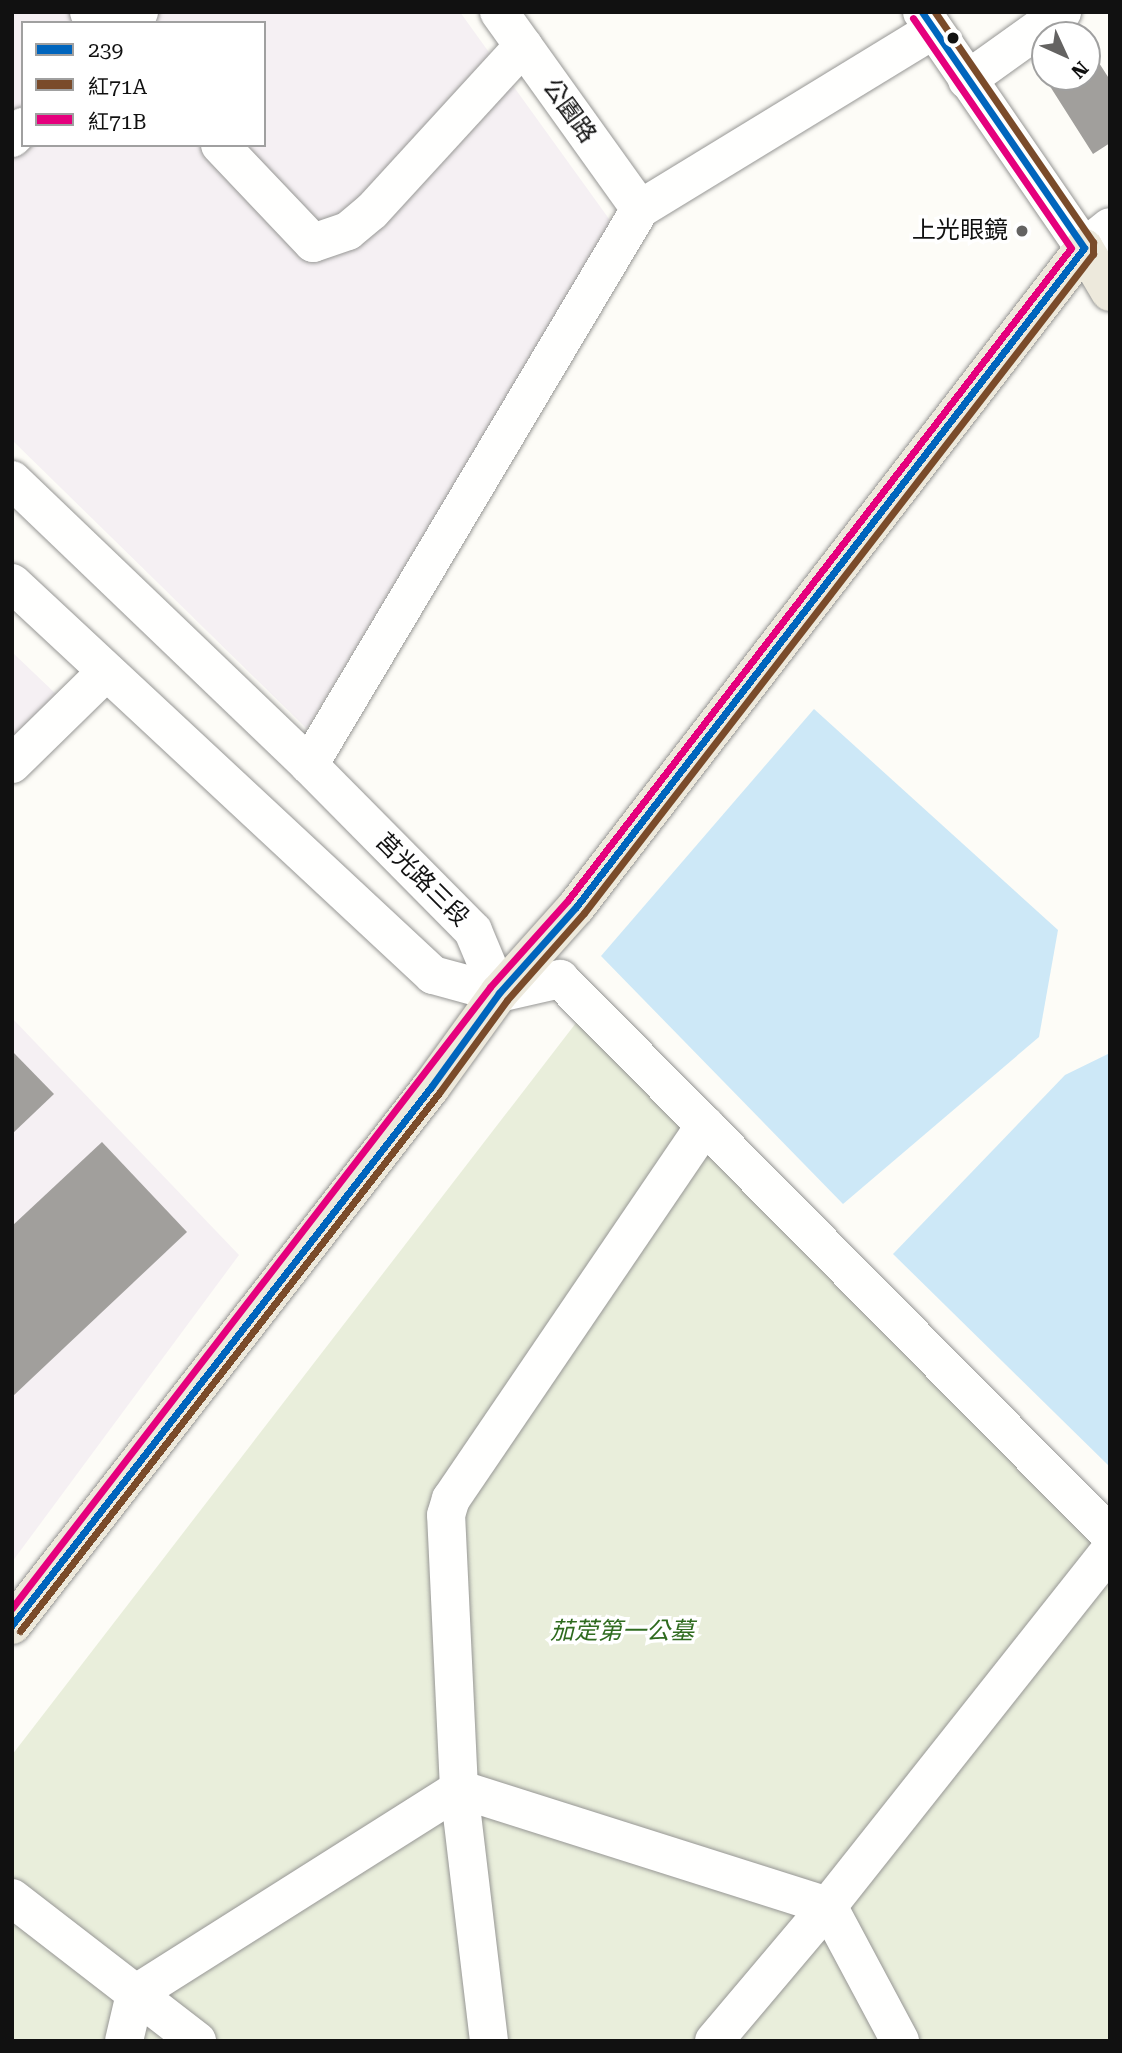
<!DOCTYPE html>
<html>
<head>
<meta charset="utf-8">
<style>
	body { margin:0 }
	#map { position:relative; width:1122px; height:2053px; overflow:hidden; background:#fdfcf7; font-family:"Roboto Serif","Noto Sans TC",serif }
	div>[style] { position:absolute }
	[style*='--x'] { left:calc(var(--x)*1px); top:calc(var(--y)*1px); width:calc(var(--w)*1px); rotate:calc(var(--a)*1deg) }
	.industrial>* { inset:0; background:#f5f0f3 }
	.cemetery>* { inset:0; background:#e9eedb }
	.water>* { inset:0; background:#cde8f7 }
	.building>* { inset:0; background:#a19f9c }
	.roads { filter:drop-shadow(0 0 2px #979795) drop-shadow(0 0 2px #979795) }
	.minor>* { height:38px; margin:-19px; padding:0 19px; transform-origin:19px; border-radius:19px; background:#fffffe }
	.major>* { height:38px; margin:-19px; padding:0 19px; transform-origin:19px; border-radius:19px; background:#ede9dc }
	.bus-1>* { height:7px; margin:-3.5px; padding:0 3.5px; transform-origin:3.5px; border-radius:3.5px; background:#0065bd }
	.bus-2>* { height:7px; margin:-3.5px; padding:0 3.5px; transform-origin:3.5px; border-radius:3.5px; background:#7a4b2a }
	.bus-3>* { height:7px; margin:-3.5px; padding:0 3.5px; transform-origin:3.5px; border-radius:3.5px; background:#e5007d }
	.dots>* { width:19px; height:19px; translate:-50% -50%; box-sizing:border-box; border:4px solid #fff; border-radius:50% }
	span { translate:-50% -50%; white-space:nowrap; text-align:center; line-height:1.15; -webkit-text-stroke:7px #fff; paint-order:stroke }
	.street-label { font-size:24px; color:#111 }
	.poi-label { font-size:24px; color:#111 }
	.right { translate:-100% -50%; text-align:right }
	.park-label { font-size:24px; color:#2f6b1f; font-style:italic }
	.frame { position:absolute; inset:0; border:14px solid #111; pointer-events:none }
	.legend { position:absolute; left:21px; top:21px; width:245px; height:126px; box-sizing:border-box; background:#fff; border:2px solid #a0a0a0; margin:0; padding:9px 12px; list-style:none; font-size:21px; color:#111 }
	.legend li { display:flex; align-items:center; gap:14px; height:35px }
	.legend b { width:35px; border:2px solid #a0a0a0 }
	.north { position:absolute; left:1031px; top:21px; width:70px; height:70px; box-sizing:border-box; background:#fff; border:2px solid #a0a0a0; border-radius:50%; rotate:135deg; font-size:19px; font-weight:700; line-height:28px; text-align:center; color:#111 }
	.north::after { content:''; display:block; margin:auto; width:24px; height:32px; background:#646362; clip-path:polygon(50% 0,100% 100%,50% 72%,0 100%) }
</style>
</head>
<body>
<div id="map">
	<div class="industrial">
		<div style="clip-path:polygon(evenodd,12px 12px,460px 12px,612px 223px,307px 729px,12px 440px,12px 12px,23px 23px,264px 23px,264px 145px,23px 145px,23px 23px)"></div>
		<div style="clip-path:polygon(12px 652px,56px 694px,12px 737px)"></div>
		<div style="clip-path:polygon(12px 1018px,239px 1255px,12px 1562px)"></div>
	</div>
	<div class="cemetery">
		<div style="clip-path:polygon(579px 1019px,1110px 1539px,1110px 2041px,12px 2041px,12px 1755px)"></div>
	</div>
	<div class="water">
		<div style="clip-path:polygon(814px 709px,1058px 930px,1039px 1037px,843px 1204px,601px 956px)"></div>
		<div style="clip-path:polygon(1110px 1053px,1110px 1467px,893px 1254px,1065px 1075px)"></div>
	</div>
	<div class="building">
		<div style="clip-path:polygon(1092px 52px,1110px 80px,1110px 143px,1093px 154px,1046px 80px,1087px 77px,1087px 55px)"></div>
		<div style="clip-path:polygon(12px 1051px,54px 1094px,12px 1134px)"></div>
		<div style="clip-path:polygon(102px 1142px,187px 1232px,12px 1397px,12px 1226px)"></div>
	</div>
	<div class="roads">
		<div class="minor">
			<div style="--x:89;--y:12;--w:16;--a:43"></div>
			<div style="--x:499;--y:12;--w:242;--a:54.4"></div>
			<div style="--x:922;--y:12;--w:286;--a:55.5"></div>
			<div style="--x:1084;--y:248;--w:33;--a:-39"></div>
			<div style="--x:126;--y:23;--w:17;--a:-40"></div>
			<div style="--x:967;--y:80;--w:117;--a:-35.6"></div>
			<div style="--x:12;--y:138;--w:16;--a:-45"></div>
			<div style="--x:220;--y:145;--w:135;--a:46.5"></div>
			<div style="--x:313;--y:243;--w:37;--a:-19"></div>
			<div style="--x:348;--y:231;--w:31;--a:-40"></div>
			<div style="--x:372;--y:211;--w:224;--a:-47.5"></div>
			<div style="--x:12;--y:480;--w:412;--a:43.8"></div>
			<div style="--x:309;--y:765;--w:233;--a:45.3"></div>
			<div style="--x:473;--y:931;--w:67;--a:67.2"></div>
			<div style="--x:12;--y:583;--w:575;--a:42.96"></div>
			<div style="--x:433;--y:975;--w:68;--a:15.3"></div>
			<div style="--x:499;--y:993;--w:63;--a:-12.9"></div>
			<div style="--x:560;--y:979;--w:782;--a:45.31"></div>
			<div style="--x:12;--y:764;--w:132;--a:-44.4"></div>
			<div style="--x:309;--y:765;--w:647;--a:-59.23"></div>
			<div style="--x:640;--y:209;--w:343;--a:-31.4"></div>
			<div style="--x:12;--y:1898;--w:234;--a:37.7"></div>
			<div style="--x:124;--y:2041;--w:48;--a:-76.8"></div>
			<div style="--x:135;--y:1994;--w:383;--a:-32.3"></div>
			<div style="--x:459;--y:1789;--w:387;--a:17.6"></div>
			<div style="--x:828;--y:1906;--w:153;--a:61.9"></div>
			<div style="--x:489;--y:2041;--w:254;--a:-96.8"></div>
			<div style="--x:459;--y:1789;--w:274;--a:-92.7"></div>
			<div style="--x:446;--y:1515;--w:17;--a:-73"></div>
			<div style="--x:451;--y:1499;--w:452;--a:-55.8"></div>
			<div style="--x:714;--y:2041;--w:177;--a:-49.8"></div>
			<div style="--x:828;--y:1906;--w:454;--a:-51.6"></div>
		</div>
		<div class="major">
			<div style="--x:12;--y:1625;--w:682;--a:-52.09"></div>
			<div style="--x:431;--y:1087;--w:116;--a:-54.1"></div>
			<div style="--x:499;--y:993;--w:115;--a:-48.2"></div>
			<div style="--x:576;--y:907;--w:832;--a:-52.37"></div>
			<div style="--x:1084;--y:248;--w:51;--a:59.4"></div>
		</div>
	</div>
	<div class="bus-1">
		<div style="--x:922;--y:12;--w:286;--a:55.5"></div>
		<div style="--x:12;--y:1625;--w:682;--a:-52.09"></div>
		<div style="--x:431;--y:1087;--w:116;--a:-54.1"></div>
		<div style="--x:499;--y:993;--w:115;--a:-48.2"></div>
		<div style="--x:576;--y:907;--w:832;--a:-52.37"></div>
	</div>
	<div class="bus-2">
		<div style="--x:20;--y:1631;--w:682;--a:-52.09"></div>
		<div style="--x:439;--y:1093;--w:115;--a:-53.8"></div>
		<div style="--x:507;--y:1000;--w:116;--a:-48.5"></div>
		<div style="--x:584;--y:913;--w:833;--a:-52.32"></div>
		<div style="--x:1093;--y:254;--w:12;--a:-90"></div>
		<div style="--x:1093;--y:242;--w:279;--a:-124.5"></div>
	</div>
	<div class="bus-3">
		<div style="--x:12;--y:1608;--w:784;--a:-52.41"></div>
		<div style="--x:490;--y:987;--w:117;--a:-48.1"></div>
		<div style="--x:568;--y:900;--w:823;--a:-52.35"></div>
		<div style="--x:1071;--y:248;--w:279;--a:-124.5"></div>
	</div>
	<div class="dots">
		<div style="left:953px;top:38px;background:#111"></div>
		<div style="left:1022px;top:231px;background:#646362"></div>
	</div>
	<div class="street-label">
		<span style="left:569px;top:111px;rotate:54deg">公園路</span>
		<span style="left:422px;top:880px;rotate:45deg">莒光路三段</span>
	</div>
	<div class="poi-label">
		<span class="right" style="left:1008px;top:231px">上光眼鏡</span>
	</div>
	<div class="park-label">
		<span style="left:622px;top:1632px">茄萣第一公墓</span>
	</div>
	<div class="frame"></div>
	<ul class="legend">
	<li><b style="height:9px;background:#0065bd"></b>239</li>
	<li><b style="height:9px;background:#7a4b2a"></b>紅71A</li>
	<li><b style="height:9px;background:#e5007d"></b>紅71B</li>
	</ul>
	<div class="north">N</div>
</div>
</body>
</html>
